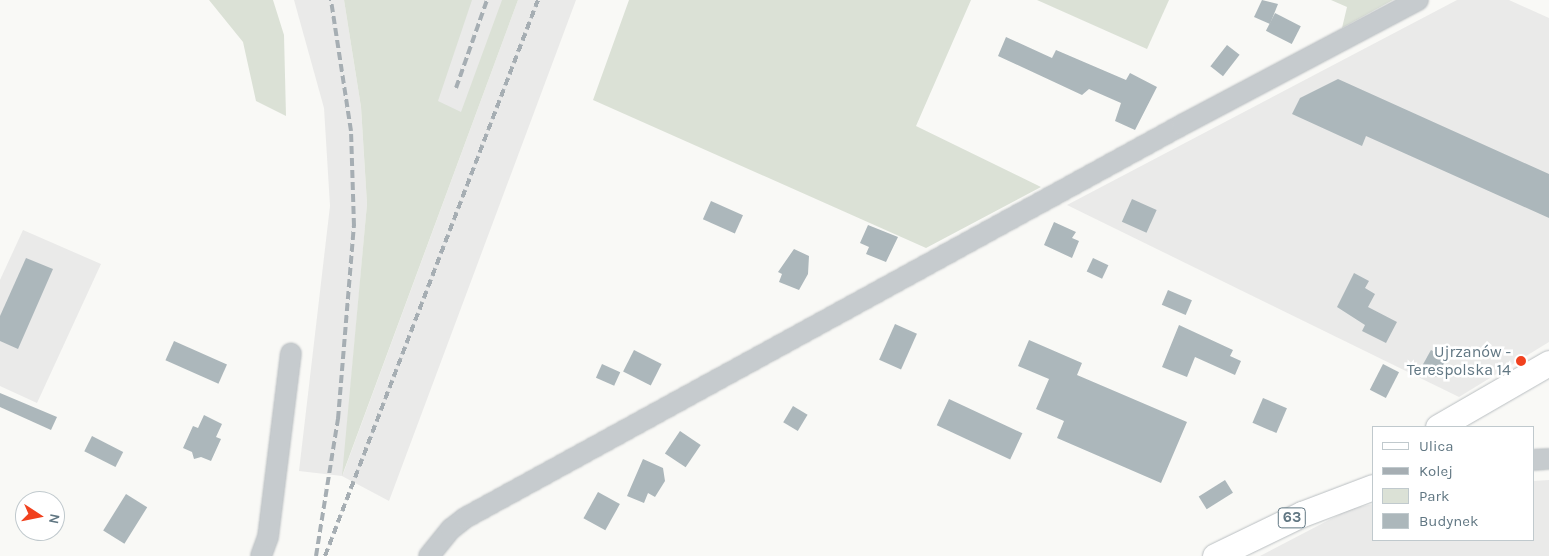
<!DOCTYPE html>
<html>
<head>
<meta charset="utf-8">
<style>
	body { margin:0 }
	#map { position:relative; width:1549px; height:556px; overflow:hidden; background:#f9f9f6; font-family:Karla,sans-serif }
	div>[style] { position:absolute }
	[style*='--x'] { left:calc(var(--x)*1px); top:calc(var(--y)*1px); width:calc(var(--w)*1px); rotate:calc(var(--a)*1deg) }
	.built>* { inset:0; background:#eaeae9 }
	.green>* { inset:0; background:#dbe1d6 }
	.building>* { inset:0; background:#acb7bb; transform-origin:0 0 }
	.roads { filter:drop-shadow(0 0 1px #b9bec1) drop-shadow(0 0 1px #b9bec1) }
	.minor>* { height:20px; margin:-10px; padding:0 10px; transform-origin:10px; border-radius:10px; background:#c6cbce }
	.major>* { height:25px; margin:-12.5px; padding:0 12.5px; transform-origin:12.5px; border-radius:12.5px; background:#fff }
	.rail>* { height:4px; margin-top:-2px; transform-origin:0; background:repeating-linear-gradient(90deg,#a6aeb3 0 8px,transparent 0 12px) }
	.dots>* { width:14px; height:14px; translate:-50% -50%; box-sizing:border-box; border:2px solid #fff; border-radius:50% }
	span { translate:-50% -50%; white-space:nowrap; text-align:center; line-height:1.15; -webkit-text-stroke:5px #fff; paint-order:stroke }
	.shield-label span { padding:1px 4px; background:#fff; border:1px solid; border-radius:4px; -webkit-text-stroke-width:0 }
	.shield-label { font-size:15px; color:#617783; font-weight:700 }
	.poi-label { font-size:16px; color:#617783 }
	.right { translate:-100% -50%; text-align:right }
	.legend { position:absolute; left:1372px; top:426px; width:162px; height:115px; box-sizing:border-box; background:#fff; border:1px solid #c0c9cd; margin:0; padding:6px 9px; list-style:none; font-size:15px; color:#617783 }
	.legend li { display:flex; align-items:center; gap:10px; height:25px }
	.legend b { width:25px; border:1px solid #c0c9cd }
	.north { position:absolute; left:15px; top:491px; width:50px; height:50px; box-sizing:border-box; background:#fff; border:1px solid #c0c9cd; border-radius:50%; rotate:101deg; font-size:14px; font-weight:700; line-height:20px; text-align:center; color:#617783 }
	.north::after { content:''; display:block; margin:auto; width:18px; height:22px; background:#f1411e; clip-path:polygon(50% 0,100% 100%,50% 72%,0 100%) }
</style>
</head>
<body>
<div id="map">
	<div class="built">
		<div style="clip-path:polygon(294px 0,344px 0,361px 107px,367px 204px,343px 474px,518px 0,576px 0,389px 501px,342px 476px,299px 471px,330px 206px,324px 108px)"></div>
		<div style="clip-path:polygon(467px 0,513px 0,470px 119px,428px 102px)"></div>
		<div style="clip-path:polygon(1457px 0,1509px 0,1549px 18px,1549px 342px,1459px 397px,1067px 205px)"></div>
		<div style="clip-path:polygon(23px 230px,101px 264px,37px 403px,0 386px,0 280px)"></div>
		<div style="clip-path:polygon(1549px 480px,1549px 556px,1260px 556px,1350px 509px,1373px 504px,1373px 540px,1533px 540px,1533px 481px)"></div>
	</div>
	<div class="green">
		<div style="clip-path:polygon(209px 0,273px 0,284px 35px,286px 116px,256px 101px,243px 42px)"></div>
		<div style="clip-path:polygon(344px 0,472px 0,438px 101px,461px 112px,502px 0,518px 0,342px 476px,367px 204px,361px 107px)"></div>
		<div style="clip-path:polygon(629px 0,971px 0,916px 126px,1041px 187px,926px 248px,593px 100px)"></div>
		<div style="clip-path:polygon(1037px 0,1169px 0,1147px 49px)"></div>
		<div style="clip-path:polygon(1331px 0,1393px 0,1342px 28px,1347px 7px)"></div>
	</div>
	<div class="building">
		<div style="clip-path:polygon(1262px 0,1278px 4px,1270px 24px,1254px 17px)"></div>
		<div style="left:1275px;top:13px;width:29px;height:20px;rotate:27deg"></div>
		<div style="clip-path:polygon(1006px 37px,1052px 58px,1056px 50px,1126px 80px,1130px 73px,1157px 87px,1135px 130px,1115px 121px,1121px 103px,1089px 89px,1082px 95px,998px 56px)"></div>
		<div style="left:1227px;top:45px;width:16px;height:27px;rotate:38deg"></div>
		<div style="clip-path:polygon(1338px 79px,1549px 174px,1549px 218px,1366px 136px,1362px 146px,1292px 114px,1300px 98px)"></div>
		<div style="left:1132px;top:199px;width:27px;height:25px;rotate:24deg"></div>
		<div style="left:711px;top:201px;width:35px;height:20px;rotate:24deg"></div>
		<div style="clip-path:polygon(1054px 222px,1076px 232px,1072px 238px,1079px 241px,1072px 258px,1044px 245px)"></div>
		<div style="clip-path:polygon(868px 225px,898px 237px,886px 262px,866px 254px,869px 247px,860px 243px)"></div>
		<div style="clip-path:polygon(794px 249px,809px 256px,808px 274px,799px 290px,779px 282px,782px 274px,778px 272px)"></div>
		<div style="clip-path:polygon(26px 258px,53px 269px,18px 349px,0 341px,0 316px)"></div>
		<div style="left:1093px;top:258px;width:17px;height:15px;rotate:25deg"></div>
		<div style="clip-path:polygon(1354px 273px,1369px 281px,1365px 288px,1375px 294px,1368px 307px,1397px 322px,1386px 343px,1362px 331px,1365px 325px,1337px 307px)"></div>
		<div style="left:1168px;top:290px;width:26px;height:16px;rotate:23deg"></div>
		<div style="left:895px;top:324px;width:24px;height:39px;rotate:24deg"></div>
		<div style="clip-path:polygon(1179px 325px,1233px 350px,1230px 356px,1241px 361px,1235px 375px,1195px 357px,1187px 377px,1162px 367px)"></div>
		<div style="clip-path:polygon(1029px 340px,1082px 363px,1077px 375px,1187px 422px,1161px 483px,1057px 438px,1064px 421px,1036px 409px,1049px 379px,1018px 366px)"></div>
		<div style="left:174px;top:341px;width:58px;height:21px;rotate:24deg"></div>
		<div style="left:634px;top:350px;width:31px;height:24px;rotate:27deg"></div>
		<div style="left:1431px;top:350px;width:18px;height:21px;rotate:29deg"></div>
		<div style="left:602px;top:364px;width:20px;height:15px;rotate:24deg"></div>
		<div style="left:1383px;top:364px;width:18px;height:29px;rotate:27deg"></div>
		<div style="clip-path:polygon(0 393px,57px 417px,51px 430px,0 407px)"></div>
		<div style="left:1263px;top:398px;width:26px;height:27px;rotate:23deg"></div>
		<div style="left:949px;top:399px;width:81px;height:29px;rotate:25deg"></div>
		<div style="left:793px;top:406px;width:17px;height:19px;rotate:31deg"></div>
		<div style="clip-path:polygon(204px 415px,222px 424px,216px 437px,221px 439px,211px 461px,201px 457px,194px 459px,192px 452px,183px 448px,193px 426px,198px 428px)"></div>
		<div style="left:680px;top:431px;width:25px;height:27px;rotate:34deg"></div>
		<div style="left:92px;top:436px;width:35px;height:17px;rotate:27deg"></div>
		<div style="clip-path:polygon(643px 459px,663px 468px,665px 481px,655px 497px,648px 493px,644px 503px,627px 496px)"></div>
		<div style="left:1225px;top:480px;width:15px;height:31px;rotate:58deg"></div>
		<div style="left:598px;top:492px;width:25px;height:30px;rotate:29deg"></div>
		<div style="left:126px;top:494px;width:25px;height:43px;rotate:32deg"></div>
	</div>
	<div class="roads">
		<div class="minor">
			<div style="--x:1533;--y:460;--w:16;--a:-4"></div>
			<div style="--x:261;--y:556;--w:20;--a:-70"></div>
			<div style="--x:268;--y:537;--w:185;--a:-82.9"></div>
			<div style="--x:429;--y:556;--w:35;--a:-51"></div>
			<div style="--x:451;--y:529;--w:18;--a:-38"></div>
			<div style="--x:465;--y:518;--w:818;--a:-28.73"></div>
			<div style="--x:1182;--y:125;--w:267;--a:-27.9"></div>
		</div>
		<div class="major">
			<div style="--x:1438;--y:427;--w:128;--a:-30"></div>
			<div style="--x:1215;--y:556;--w:97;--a:-25.8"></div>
			<div style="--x:1302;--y:514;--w:76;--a:-20.8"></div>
		</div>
	</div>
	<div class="rail">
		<div style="--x:456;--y:88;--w:93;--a:-70.6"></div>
		<div style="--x:316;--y:556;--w:139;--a:-80.9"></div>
		<div style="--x:338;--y:419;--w:194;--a:-85.3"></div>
		<div style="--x:354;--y:226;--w:95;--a:-91.8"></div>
		<div style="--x:351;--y:131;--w:133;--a:-98.7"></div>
		<div style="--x:325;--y:556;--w:595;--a:-69.04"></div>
	</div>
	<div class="dots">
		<div style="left:1521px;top:361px;background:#f1411e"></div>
	</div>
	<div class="shield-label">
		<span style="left:1292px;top:518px">63</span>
	</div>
	<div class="poi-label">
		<span class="right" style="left:1511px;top:361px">Ujrzanów -<br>Terespolska 14</span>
	</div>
	<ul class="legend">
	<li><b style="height:6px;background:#fff"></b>Ulica</li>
	<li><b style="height:6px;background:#a6aeb3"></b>Kolej</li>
	<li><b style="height:14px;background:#dbe1d6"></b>Park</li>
	<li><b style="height:14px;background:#acb7bb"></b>Budynek</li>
	</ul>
	<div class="north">N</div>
</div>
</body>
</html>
